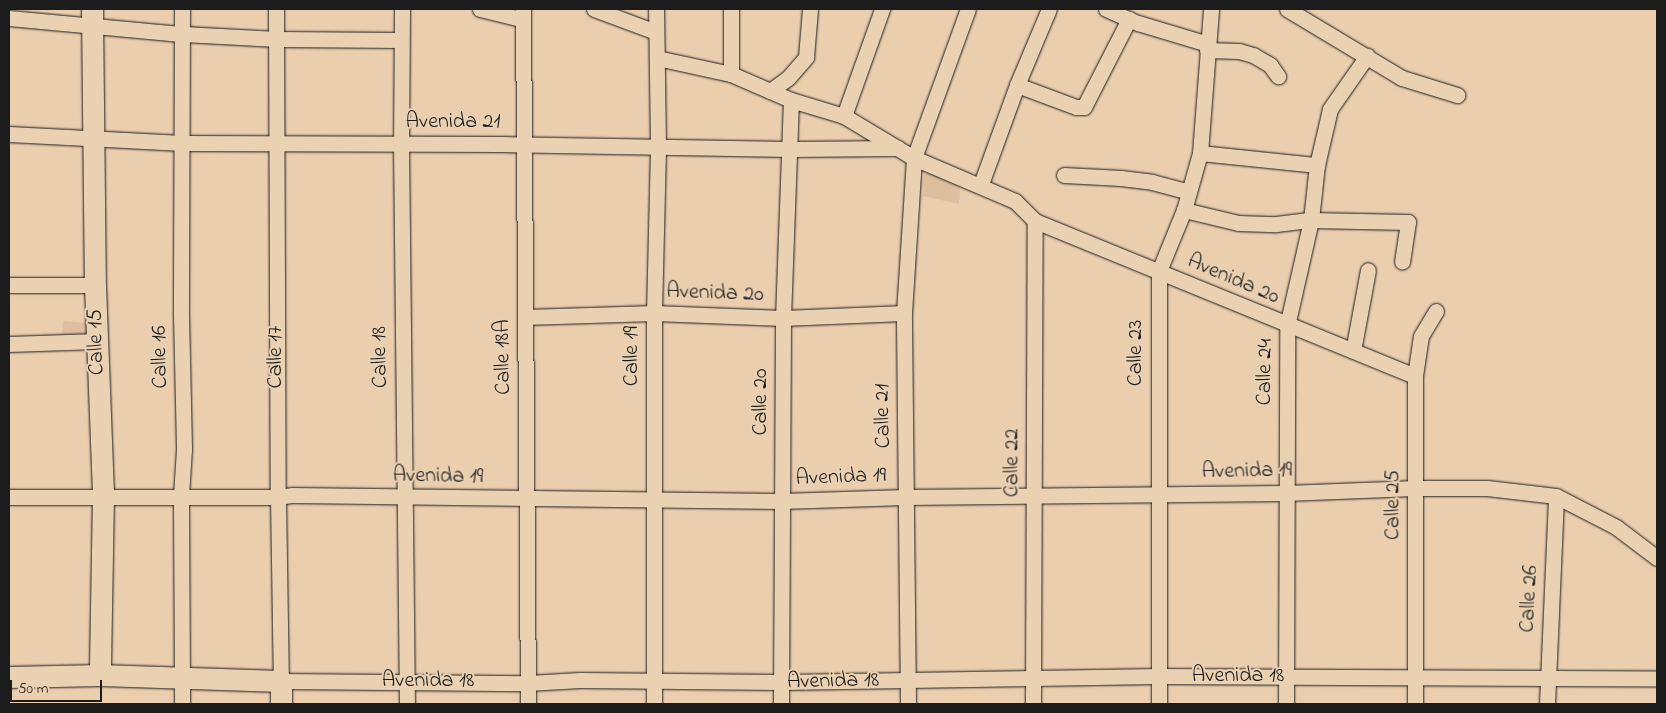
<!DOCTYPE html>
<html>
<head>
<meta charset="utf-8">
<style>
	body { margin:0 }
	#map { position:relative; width:1666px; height:713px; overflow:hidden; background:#eaceae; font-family:"Indie Flower",sans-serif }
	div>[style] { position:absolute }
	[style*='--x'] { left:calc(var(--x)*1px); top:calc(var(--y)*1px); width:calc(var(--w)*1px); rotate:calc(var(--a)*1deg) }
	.built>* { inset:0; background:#ddbfa0; transform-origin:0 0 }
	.roads { filter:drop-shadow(0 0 1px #1c1c1c) drop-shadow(0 0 1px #1c1c1c) }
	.street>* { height:15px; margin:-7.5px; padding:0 7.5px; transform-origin:7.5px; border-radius:7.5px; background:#ead1b2 }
	.secondary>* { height:21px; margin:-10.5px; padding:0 10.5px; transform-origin:10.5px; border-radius:10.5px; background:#ead1b2 }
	span { translate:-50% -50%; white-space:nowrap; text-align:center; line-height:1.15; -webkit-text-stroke:4px #ead1b2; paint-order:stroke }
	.street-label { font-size:22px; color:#1c1c1c }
	.frame { position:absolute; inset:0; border:10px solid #1c1c1c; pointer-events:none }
	.scale { position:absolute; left:10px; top:680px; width:92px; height:22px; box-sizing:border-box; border:2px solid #1c1c1c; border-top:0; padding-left:6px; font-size:15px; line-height:18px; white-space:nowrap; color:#1c1c1c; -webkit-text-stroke:4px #ead1b2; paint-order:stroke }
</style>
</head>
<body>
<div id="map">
	<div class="built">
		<div style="clip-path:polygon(932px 169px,960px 185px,959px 204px,923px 196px,924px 175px)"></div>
		<div style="left:91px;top:323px;width:15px;height:28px;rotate:94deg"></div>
	</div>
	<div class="roads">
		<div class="street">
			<div style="--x:182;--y:9;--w:306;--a:90.2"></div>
			<div style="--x:181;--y:315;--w:134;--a:88.7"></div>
			<div style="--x:184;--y:449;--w:47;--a:93.7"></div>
			<div style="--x:181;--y:496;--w:208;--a:89.7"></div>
			<div style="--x:276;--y:9;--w:488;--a:89.8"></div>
			<div style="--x:278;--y:497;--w:184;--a:89.1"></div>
			<div style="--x:281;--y:681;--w:247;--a:0.5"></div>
			<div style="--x:528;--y:683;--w:52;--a:-3.3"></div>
			<div style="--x:580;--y:680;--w:201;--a:0.6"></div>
			<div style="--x:781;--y:682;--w:378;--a:-0.9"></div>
			<div style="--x:1159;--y:676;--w:498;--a:0.3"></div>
			<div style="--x:402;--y:9;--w:135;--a:90.4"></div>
			<div style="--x:401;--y:144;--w:560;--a:89.39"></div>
			<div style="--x:480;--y:9;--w:42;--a:13.7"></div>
			<div style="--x:523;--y:9;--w:695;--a:89.59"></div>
			<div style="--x:594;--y:9;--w:66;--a:20.4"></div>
			<div style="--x:1106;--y:9;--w:35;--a:24"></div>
			<div style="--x:1138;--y:23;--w:73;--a:16.7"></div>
			<div style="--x:1287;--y:9;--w:134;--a:31"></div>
			<div style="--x:1402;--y:78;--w:58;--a:17.2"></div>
			<div style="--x:9;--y:18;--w:175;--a:5.3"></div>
			<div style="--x:183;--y:34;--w:94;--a:3"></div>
			<div style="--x:277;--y:39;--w:124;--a:0.5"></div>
			<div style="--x:1207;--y:50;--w:32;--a:2"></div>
			<div style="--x:1239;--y:51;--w:15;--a:16"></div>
			<div style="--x:1253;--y:55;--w:20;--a:30"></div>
			<div style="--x:1270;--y:65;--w:14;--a:54"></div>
			<div style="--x:657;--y:58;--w:76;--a:12.2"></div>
			<div style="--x:731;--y:74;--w:65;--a:23.4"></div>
			<div style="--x:791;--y:100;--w:55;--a:16.8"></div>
			<div style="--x:844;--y:116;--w:82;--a:31"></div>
			<div style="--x:914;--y:158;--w:110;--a:23.1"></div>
			<div style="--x:1015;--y:201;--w:28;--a:45"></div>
			<div style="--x:1035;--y:221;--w:410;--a:22.2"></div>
			<div style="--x:731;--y:74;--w:65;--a:-90"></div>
			<div style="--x:1017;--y:85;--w:63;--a:20.4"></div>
			<div style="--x:1076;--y:107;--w:8;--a:0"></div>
			<div style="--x:1084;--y:107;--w:99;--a:-62.9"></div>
			<div style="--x:770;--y:91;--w:22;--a:-36"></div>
			<div style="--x:788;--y:78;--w:28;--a:-49"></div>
			<div style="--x:806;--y:57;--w:48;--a:-85.2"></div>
			<div style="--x:844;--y:116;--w:114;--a:-70.4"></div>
			<div style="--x:9;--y:134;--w:174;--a:3"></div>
			<div style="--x:183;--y:143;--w:318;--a:0.2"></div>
			<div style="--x:501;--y:144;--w:289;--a:1"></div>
			<div style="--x:790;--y:149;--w:108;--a:-0.5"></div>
			<div style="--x:1200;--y:153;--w:118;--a:5.9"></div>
			<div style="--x:1064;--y:175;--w:57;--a:3"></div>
			<div style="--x:1121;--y:178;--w:31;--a:7"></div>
			<div style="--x:1152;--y:182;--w:38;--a:15"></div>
			<div style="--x:981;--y:184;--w:105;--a:-70"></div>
			<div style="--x:1017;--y:85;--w:82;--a:-67.2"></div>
			<div style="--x:1184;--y:210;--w:56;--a:13.5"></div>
			<div style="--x:1238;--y:223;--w:38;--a:2"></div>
			<div style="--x:1276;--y:224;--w:35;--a:-7"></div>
			<div style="--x:1311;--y:220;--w:97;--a:1.2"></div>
			<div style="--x:1408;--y:222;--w:40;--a:98.5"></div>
			<div style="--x:9;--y:285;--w:86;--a:0"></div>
			<div style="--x:525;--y:317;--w:129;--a:-1.8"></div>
			<div style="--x:654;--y:313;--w:129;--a:2.2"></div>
			<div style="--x:783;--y:318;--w:121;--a:-2.4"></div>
			<div style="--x:9;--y:344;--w:88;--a:-2"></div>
			<div style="--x:1353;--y:351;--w:82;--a:-79.5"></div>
			<div style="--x:9;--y:497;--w:269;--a:0"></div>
			<div style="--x:278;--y:497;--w:15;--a:-8"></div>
			<div style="--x:293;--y:495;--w:488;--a:0.7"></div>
			<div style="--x:781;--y:501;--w:125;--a:-1.8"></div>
			<div style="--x:906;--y:497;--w:379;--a:-0.6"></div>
			<div style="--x:1285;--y:493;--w:130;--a:-2.2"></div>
			<div style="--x:1415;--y:488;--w:72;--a:0"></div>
			<div style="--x:1487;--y:488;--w:69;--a:6.6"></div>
			<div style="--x:1556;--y:496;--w:68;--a:27.3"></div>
			<div style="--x:1616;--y:527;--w:51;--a:37.1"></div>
			<div style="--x:654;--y:704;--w:391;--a:-90"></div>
			<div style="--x:654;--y:313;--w:166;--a:-88.6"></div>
			<div style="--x:658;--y:147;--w:138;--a:-90.8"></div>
			<div style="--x:781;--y:704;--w:386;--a:-89.7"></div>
			<div style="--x:783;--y:318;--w:218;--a:-87.9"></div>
			<div style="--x:908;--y:704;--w:391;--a:-90.6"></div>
			<div style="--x:904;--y:313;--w:155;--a:-86.3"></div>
			<div style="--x:914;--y:158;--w:158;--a:-70.1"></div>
			<div style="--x:1033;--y:704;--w:483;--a:-89.8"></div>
			<div style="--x:1159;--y:704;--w:433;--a:-90"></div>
			<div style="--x:1159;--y:271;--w:66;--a:-67.7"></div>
			<div style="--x:1184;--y:210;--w:59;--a:-74.3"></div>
			<div style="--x:1200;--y:153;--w:144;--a:-85.6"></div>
			<div style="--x:1286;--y:704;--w:378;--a:-89.8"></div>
			<div style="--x:1287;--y:326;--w:109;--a:-77.2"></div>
			<div style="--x:1311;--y:220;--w:55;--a:-83.8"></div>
			<div style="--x:1317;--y:165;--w:57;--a:-76.9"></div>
			<div style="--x:1330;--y:109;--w:65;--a:-55.1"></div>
			<div style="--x:1415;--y:704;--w:328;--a:-90"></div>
			<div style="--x:1415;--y:376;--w:40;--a:-81.5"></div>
			<div style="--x:1421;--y:336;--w:29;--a:-59"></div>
			<div style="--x:1547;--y:704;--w:208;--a:-87.5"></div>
		</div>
		<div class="secondary">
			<div style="--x:92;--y:9;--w:276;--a:89.4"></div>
			<div style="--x:95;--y:285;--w:210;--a:87.8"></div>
			<div style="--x:103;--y:495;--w:180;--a:91"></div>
			<div style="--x:9;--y:677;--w:91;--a:-1.3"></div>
			<div style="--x:100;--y:675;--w:181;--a:1.9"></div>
			<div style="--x:281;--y:681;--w:23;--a:90"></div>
		</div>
	</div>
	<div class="street-label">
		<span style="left:453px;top:123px">Avenida 21</span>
		<span style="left:1233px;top:280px;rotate:23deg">Avenida 20</span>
		<span style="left:715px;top:294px;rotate:2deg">Avenida 20</span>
		<span style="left:97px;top:342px;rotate:-92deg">Calle 15</span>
		<span style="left:1137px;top:353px;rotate:-90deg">Calle 23</span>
		<span style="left:633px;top:356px;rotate:-90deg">Calle 19</span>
		<span style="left:161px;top:357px;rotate:-91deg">Calle 16</span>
		<span style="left:277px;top:357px;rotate:-90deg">Calle 17</span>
		<span style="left:381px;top:357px;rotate:-91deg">Calle 18</span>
		<span style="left:504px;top:357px;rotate:-91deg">Calle 18A</span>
		<span style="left:1266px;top:372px;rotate:-89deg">Calle 24</span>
		<span style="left:762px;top:402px;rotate:-90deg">Calle 20</span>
		<span style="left:884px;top:416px;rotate:-91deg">Calle 21</span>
		<span style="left:1013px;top:463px;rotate:-90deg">Calle 22</span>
		<span style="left:1247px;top:472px;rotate:-1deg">Avenida 19</span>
		<span style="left:438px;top:477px;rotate:1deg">Avenida 19</span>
		<span style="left:841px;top:478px;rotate:-2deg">Avenida 19</span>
		<span style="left:1394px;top:505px;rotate:-90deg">Calle 25</span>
		<span style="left:1530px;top:599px;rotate:-87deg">Calle 26</span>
		<span style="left:1238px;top:677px">Avenida 18</span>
		<span style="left:428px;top:682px">Avenida 18</span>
		<span style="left:833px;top:682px;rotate:-1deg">Avenida 18</span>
	</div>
	<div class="frame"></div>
	<div class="scale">50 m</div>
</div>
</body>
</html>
